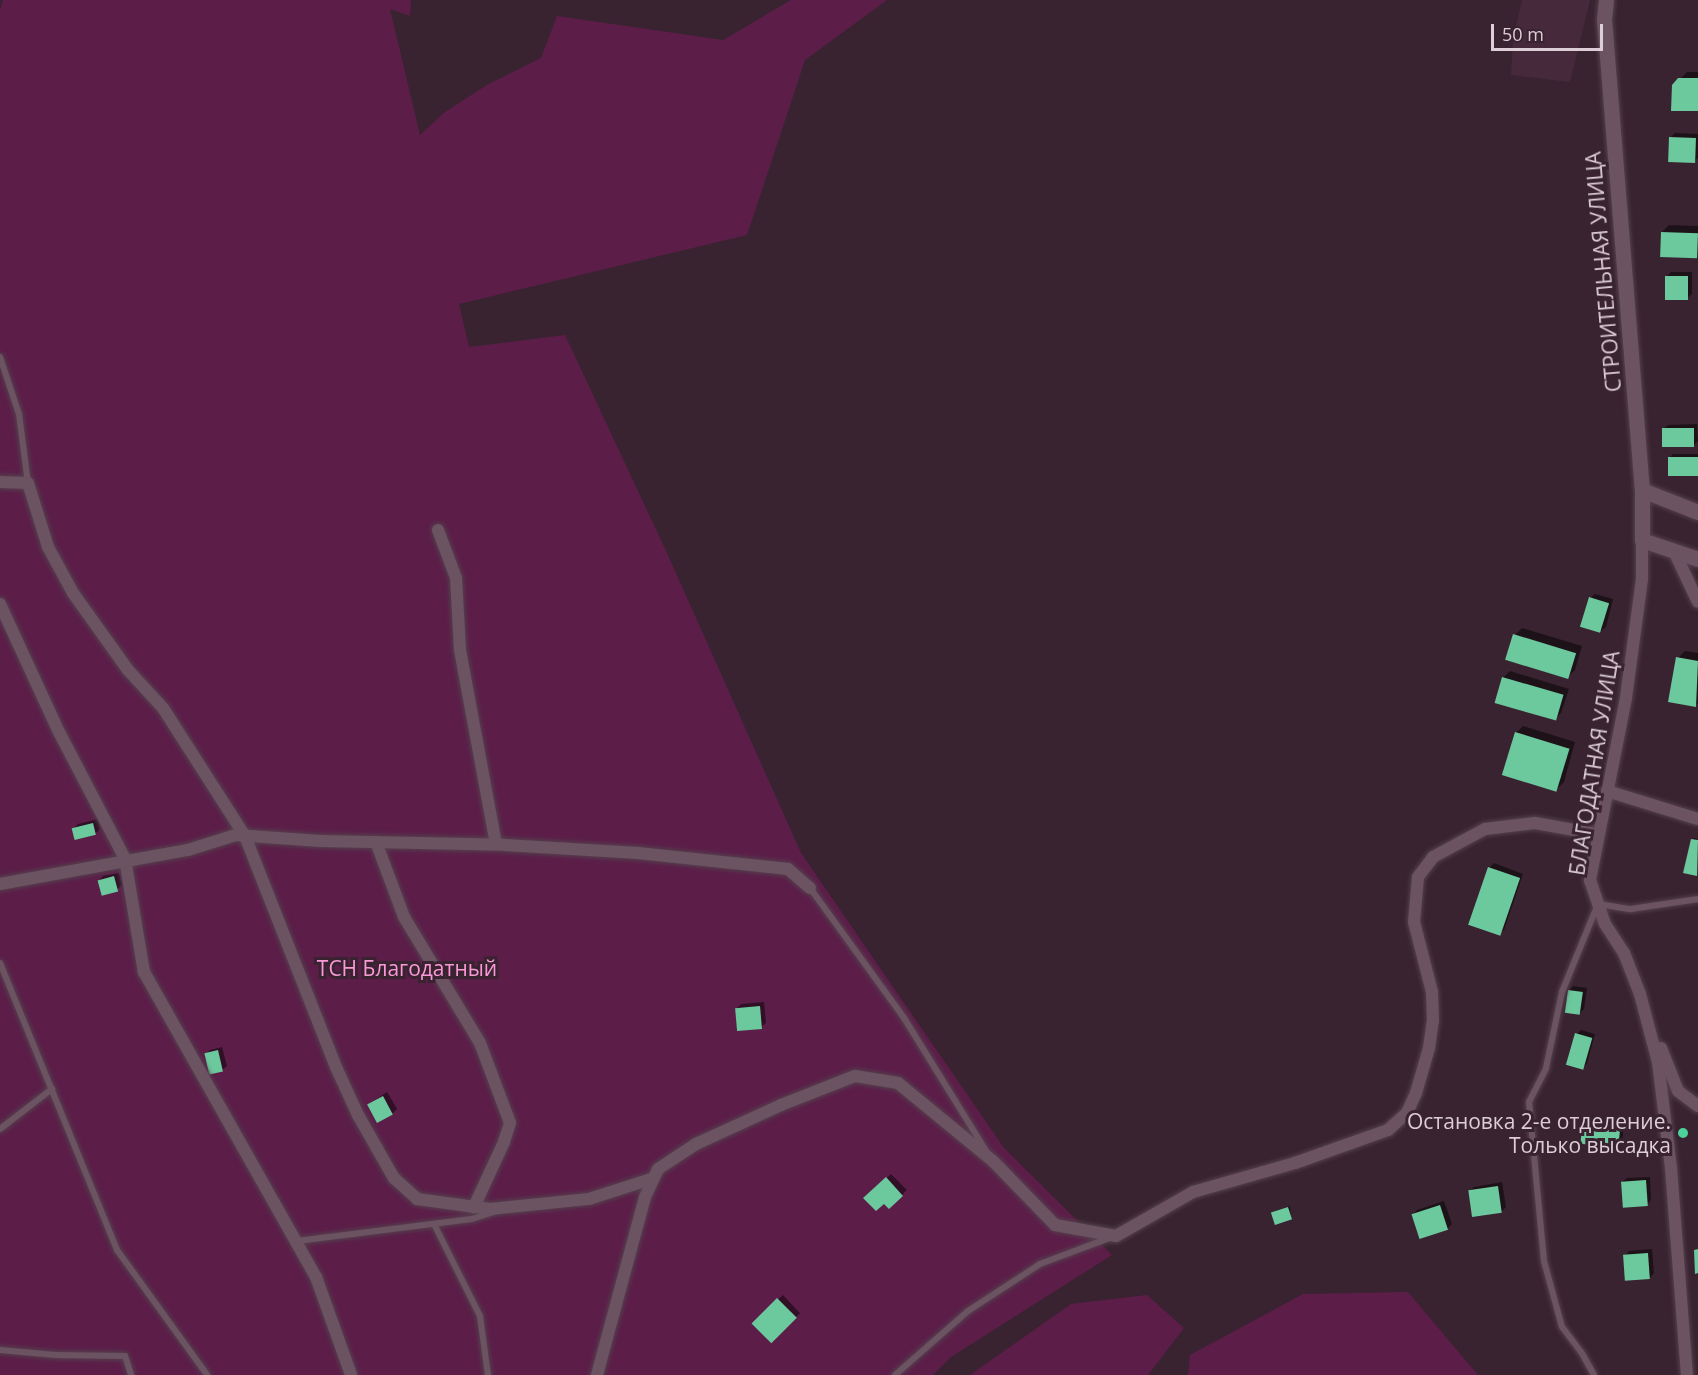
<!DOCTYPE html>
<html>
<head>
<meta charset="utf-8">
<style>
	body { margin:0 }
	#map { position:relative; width:1698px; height:1375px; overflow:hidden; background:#392330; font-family:"Open Sans",sans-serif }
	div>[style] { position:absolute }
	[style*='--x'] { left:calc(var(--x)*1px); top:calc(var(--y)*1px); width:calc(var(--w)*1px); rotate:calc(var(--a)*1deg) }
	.built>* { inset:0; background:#462a3b }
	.green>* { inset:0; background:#5c1e49 }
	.shadow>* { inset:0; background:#0007; transform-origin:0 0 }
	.building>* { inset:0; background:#6cc89d; transform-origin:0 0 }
	.roads { filter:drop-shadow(0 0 2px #54414d) drop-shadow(0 0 2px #54414d) }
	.service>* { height:6px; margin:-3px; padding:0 3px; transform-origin:3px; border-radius:3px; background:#6c5362 }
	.minor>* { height:12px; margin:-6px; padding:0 6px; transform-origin:6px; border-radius:6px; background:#6c5362 }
	.tertiary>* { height:15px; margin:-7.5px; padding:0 7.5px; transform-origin:7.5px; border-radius:7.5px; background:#6c5362 }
	.dots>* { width:16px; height:16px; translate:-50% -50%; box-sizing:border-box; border:3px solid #392330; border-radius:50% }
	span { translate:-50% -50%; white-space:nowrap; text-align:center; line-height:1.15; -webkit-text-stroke:6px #392330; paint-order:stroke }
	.street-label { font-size:21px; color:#dccdd6 }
	.park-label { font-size:21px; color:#fb98d7 }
	.poi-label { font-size:21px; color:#dccdd6 }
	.right { translate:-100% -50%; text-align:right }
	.scale { position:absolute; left:1491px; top:24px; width:112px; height:27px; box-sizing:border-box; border:3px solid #dccdd6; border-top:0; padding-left:8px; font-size:18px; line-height:21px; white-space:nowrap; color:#dccdd6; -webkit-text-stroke:4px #392330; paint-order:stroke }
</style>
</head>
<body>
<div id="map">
	<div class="built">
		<div style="clip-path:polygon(1522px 0,1590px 0,1570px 82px,1511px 75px,1513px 40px)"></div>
	</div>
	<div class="green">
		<div style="clip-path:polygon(3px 0,411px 0,410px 16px,390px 9px,420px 135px,445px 112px,487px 85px,541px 58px,557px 16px,723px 40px,791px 0,887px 0,805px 60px,747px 235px,459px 304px,469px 347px,565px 335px,667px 553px,801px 853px,1004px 1148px,1112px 1255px,951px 1357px,933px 1375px,0 1375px,0 10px)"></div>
		<div style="clip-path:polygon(1408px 1292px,1478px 1375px,1188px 1375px,1190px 1355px,1303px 1294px)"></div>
		<div style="clip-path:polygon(1147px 1295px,1184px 1328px,1148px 1375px,970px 1375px,1071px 1304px)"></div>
	</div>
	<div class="shadow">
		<div style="clip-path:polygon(1687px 72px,1698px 72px,1698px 110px,1673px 86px)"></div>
		<div style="clip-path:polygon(1675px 133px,1698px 134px,1698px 158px,1694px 161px,1670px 138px)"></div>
		<div style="clip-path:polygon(1669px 225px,1698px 226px,1698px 259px,1662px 232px)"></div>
		<div style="clip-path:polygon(1671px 272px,1692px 272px,1692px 294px,1687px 298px,1667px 276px)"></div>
		<div style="clip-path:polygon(1697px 424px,1698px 441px,1693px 446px,1663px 429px,1668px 425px)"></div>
		<div style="clip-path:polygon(1673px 454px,1698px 454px,1698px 475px,1669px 458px)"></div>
		<div style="clip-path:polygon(1595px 594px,1613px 599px,1606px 627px,1601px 631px,1590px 598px)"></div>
		<div style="clip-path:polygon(1522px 628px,1582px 646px,1575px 670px,1568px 677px,1515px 635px)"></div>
		<div style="clip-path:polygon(1685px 651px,1698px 653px,1698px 703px,1696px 705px,1678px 658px)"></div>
		<div style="clip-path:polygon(1510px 671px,1569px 689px,1561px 713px,1554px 720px,1503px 678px)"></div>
		<div style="clip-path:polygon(1523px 726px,1575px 742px,1564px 782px,1557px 789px,1516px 733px)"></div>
		<div style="clip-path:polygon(98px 819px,100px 829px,96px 833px,76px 838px,74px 828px,78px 824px)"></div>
		<div style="clip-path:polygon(1694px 838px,1698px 839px,1696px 875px,1692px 839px)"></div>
		<div style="clip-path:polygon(1494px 863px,1523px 874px,1504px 930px,1499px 934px,1489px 868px)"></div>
		<div style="clip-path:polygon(119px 873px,122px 885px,117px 889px,99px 881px,103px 876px)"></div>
		<div style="clip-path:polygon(1573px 986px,1587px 988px,1584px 1009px,1580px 1013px,1569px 990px)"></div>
		<div style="clip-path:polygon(764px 1002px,766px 1023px,761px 1027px,736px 1009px,741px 1004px)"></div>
		<div style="clip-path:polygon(1581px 1030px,1595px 1034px,1587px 1063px,1583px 1068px,1577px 1034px)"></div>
		<div style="clip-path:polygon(222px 1047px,227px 1066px,222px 1070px,206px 1054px,210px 1050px)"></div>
		<div style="clip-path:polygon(387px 1092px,397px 1109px,392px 1114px,369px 1104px)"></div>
		<div style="clip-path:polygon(1589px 1115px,1625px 1119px,1622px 1142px,1618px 1146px,1585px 1120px)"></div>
		<div style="clip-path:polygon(891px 1174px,907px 1190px,889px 1207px,884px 1201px,865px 1198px)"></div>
		<div style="clip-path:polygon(1650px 1177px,1651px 1200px,1647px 1205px,1622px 1182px,1627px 1178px)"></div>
		<div style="clip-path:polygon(1502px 1182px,1506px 1207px,1502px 1211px,1469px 1191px,1474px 1187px)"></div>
		<div style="clip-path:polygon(1444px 1201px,1452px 1224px,1447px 1229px,1413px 1215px,1417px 1210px)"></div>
		<div style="clip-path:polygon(1290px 1206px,1291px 1218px,1275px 1211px)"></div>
		<div style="clip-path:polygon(1652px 1249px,1654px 1273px,1650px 1278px,1625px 1256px,1629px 1251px)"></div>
		<div style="left:783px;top:1295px;width:25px;height:41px;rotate:47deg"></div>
	</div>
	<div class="building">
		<div style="clip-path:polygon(1678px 78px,1698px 78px,1698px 111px,1671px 111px,1672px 85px)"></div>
		<div style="left:1669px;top:137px;width:27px;height:25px;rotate:2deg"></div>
		<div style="left:1661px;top:232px;width:37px;height:25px;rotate:2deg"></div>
		<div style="left:1665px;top:276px;width:23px;height:24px"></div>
		<div style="left:1662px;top:428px;width:32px;height:19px"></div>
		<div style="left:1698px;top:457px;width:19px;height:30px;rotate:90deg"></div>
		<div style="left:1589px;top:597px;width:21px;height:31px;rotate:17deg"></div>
		<div style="left:1513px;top:634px;width:66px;height:27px;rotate:17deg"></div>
		<div style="clip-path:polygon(1676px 657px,1698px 661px,1696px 707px,1668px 702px)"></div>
		<div style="left:1502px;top:677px;width:64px;height:27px;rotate:16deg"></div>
		<div style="left:1515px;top:732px;width:57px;height:45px;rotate:17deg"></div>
		<div style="left:93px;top:823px;width:12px;height:22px;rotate:76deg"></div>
		<div style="clip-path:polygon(1691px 839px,1698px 840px,1697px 876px,1683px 873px)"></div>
		<div style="left:1488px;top:867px;width:34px;height:61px;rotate:19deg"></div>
		<div style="left:114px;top:876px;width:16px;height:17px;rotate:75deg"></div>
		<div style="left:1568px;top:990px;width:15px;height:23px;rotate:8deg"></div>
		<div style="left:760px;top:1006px;width:23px;height:25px;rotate:85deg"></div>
		<div style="left:1575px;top:1033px;width:18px;height:33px;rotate:16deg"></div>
		<div style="left:218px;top:1050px;width:22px;height:14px;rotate:77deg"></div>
		<div style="left:383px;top:1096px;width:21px;height:18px;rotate:62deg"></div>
		<div style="left:1583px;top:1119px;width:38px;height:25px;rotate:6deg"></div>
		<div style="clip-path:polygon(886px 1177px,903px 1196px,889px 1209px,884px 1204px,876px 1211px,863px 1198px)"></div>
		<div style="left:1646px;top:1180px;width:26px;height:25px;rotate:86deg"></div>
		<div style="left:1498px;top:1186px;width:27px;height:30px;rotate:82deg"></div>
		<div style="left:1440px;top:1205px;width:26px;height:30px;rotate:72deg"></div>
		<div style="left:1288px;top:1207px;width:13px;height:18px;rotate:72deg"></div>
		<div style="clip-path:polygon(1698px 1249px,1698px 1273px,1695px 1274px,1694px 1250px)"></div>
		<div style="left:1648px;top:1253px;width:26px;height:25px;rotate:86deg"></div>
		<div style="left:777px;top:1298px;width:28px;height:36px;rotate:45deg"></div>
	</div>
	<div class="roads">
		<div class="service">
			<div style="--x:0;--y:357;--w:60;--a:71.6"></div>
			<div style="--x:19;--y:414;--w:70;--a:82.6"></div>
			<div style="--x:810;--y:888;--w:160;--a:54.1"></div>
			<div style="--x:904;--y:1018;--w:156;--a:58.3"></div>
			<div style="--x:0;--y:963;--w:310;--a:67.8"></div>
			<div style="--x:117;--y:1250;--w:154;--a:54.2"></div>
			<div style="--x:0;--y:1129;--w:66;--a:-37.6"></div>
			<div style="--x:434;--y:1224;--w:103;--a:63.4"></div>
			<div style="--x:480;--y:1316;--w:60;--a:82.3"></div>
			<div style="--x:297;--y:1241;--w:176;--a:-7.2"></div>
			<div style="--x:472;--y:1219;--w:23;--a:-18"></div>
			<div style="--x:0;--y:1350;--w:56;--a:5.1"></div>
			<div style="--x:56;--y:1355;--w:69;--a:0.8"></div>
			<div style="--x:125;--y:1356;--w:20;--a:72"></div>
			<div style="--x:895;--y:1375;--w:97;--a:-41.2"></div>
			<div style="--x:968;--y:1311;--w:86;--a:-33.1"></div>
			<div style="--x:1040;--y:1264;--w:77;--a:-20.6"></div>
			<div style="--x:1594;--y:1375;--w:26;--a:-119"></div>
			<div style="--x:1581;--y:1352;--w:31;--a:-127"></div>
			<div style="--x:1562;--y:1327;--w:68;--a:-105.3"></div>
			<div style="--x:1544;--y:1261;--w:160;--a:-95.4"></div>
			<div style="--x:1529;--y:1102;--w:38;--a:-63"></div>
			<div style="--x:1546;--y:1068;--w:78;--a:-78.1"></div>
			<div style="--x:1562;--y:992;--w:95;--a:-67.8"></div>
			<div style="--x:1598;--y:904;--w:33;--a:9"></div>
			<div style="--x:1631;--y:909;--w:68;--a:-8.5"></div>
		</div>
		<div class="minor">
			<div style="--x:0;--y:482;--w:28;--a:2"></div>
			<div style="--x:28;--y:483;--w:67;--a:72.6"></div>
			<div style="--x:48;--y:547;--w:52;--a:61.5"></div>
			<div style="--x:73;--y:593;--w:95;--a:54.5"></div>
			<div style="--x:128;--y:670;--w:52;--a:47.4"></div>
			<div style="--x:163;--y:708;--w:152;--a:57.4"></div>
			<div style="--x:245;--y:836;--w:248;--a:68.5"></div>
			<div style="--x:336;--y:1067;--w:53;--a:65.4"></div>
			<div style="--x:358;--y:1115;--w:73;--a:60.3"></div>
			<div style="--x:394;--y:1178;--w:31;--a:42"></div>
			<div style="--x:417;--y:1199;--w:74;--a:7.8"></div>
			<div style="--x:490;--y:1209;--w:100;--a:-5.8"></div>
			<div style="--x:589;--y:1199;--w:68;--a:-17.9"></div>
			<div style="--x:438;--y:530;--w:51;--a:69.4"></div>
			<div style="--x:456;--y:578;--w:72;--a:86.8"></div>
			<div style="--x:460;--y:650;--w:197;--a:79.5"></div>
			<div style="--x:1642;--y:540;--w:39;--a:90"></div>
			<div style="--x:1642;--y:579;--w:120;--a:97.7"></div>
			<div style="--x:1626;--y:698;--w:186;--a:101.2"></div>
			<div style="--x:1590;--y:880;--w:46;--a:71.2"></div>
			<div style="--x:1605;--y:924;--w:35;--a:57"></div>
			<div style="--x:1624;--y:953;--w:44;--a:68.7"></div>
			<div style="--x:1640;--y:994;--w:70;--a:75.2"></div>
			<div style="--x:1658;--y:1062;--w:107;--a:83"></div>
			<div style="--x:1671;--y:1168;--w:208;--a:85.6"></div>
			<div style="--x:1674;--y:551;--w:56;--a:64.8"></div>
			<div style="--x:0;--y:604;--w:141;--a:65.3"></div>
			<div style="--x:59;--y:732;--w:143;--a:62.5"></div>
			<div style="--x:125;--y:859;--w:115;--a:80.5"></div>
			<div style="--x:144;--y:972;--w:350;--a:60.6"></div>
			<div style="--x:316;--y:1277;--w:104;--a:70.3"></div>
			<div style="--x:1607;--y:791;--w:95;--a:17.1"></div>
			<div style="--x:376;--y:842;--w:80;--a:69.5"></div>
			<div style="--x:404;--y:917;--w:147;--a:58.9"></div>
			<div style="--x:480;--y:1043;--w:85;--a:69.4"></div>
			<div style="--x:510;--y:1123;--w:20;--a:108"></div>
			<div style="--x:504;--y:1142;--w:72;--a:114.8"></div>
			<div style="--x:0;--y:884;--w:191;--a:-10.3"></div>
			<div style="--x:188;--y:850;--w:50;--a:-17.4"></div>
			<div style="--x:236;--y:835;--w:84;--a:4.1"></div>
			<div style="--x:320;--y:841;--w:185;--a:1.2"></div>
			<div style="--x:505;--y:845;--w:133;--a:3.4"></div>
			<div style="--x:638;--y:853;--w:151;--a:6.1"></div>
			<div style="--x:788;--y:869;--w:29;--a:41"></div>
			<div style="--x:1661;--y:1048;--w:46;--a:68.4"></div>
			<div style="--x:1678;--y:1091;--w:25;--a:37"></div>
			<div style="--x:597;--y:1375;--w:184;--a:-74.9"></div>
			<div style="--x:645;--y:1197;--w:31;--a:-65"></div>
			<div style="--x:658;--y:1169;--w:45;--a:-33.3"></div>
			<div style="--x:696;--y:1144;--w:94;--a:-24.6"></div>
			<div style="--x:781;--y:1105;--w:79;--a:-21.4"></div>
			<div style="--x:855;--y:1076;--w:44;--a:9.2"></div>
			<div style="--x:898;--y:1083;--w:123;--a:39.4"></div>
			<div style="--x:993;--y:1161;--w:89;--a:45.9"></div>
			<div style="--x:1055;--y:1225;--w:62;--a:10.2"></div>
			<div style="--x:1116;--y:1236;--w:89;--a:-29.7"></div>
			<div style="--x:1193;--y:1192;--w:106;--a:-15.9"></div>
			<div style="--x:1295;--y:1163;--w:99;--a:-19.5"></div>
			<div style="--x:1388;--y:1130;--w:25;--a:-42"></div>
			<div style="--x:1407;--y:1113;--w:22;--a:-66"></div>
			<div style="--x:1416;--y:1093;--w:47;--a:-73.9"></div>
			<div style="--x:1429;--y:1048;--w:27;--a:-82"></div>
			<div style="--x:1433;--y:1021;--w:29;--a:-92"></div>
			<div style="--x:1432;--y:992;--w:72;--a:-104.4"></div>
			<div style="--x:1414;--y:922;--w:45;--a:-84.9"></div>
			<div style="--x:1418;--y:877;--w:25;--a:-53"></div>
			<div style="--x:1433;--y:857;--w:59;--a:-28.3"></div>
			<div style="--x:1485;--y:829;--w:50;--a:-6.8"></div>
			<div style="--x:1535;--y:823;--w:63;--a:10.1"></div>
		</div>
		<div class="tertiary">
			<div style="--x:1606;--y:0;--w:19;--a:96"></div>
			<div style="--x:1604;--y:19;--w:473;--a:85.4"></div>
			<div style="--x:1642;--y:490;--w:50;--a:90"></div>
			<div style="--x:1642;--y:540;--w:59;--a:18.7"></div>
			<div style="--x:1642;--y:490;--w:60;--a:21.4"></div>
		</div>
	</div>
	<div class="dots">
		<div style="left:1683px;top:1133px;background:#4dd39a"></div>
	</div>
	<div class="street-label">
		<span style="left:1603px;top:272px;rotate:-95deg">СТРОИТЕЛЬНАЯ УЛИЦА</span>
		<span style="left:1594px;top:763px;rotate:-81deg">БЛАГОДАТНАЯ УЛИЦА</span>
	</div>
	<div class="park-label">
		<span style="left:407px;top:968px">ТСН Благодатный</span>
	</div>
	<div class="poi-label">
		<span class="right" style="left:1671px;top:1133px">Остановка 2-е отделение.<br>Только высадка</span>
	</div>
	<div class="scale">50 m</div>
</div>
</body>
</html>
